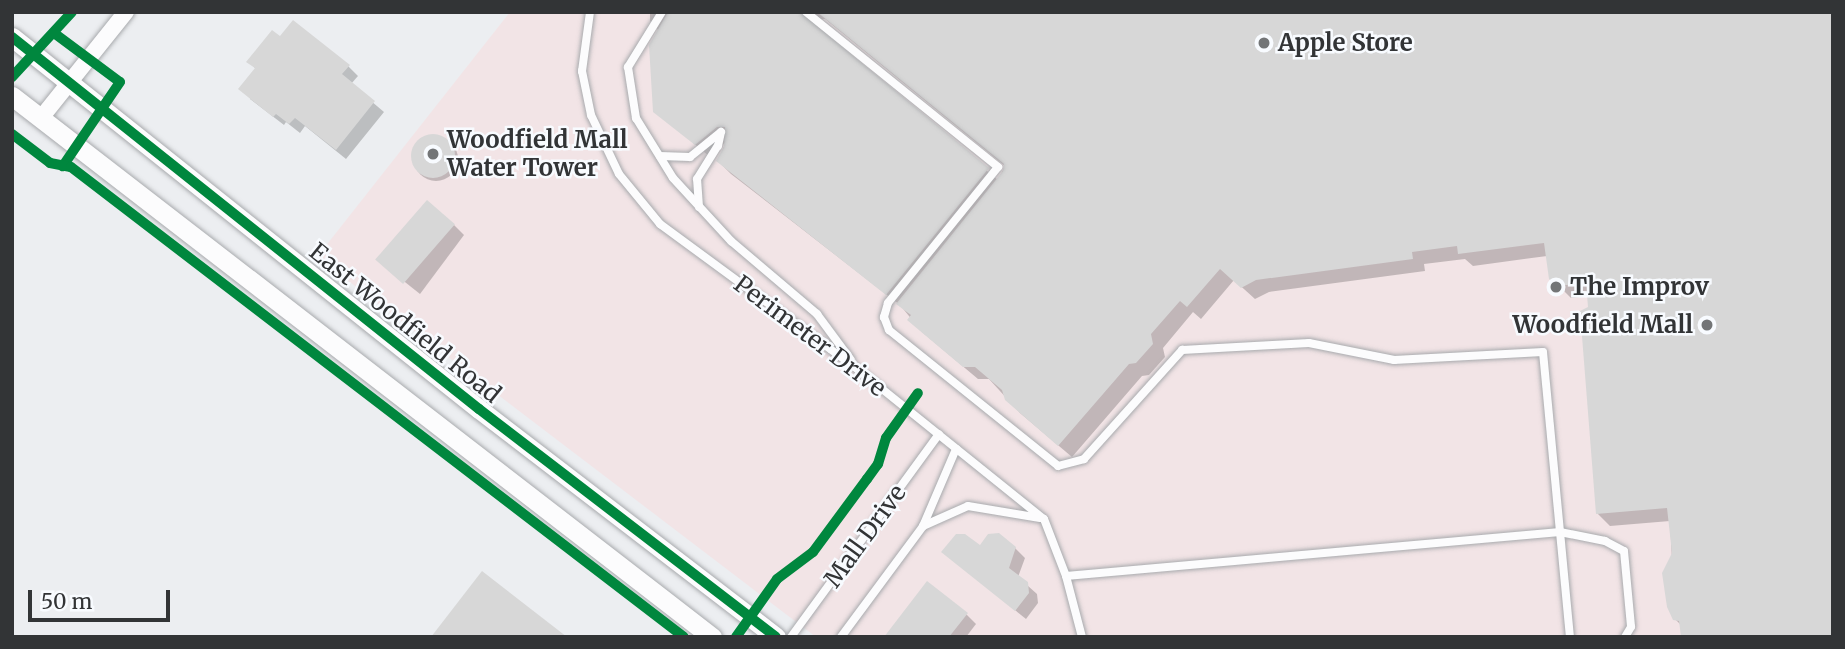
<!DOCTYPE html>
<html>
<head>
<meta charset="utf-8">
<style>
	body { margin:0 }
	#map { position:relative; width:1845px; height:649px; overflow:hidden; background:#eceef1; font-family:Merriweather,serif }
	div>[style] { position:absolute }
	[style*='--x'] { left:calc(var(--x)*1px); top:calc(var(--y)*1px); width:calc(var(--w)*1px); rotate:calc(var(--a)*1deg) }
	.commercial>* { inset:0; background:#f2e4e6 }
	.shadow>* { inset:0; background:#0003 }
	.round { border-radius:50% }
	.building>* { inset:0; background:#d7d7d7; transform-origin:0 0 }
	.roads { filter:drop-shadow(0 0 2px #a8aaad) drop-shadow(0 0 2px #a8aaad) }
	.service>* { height:8px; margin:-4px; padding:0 4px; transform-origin:4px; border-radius:4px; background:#fcfcfd }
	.minor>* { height:16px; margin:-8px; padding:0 8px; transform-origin:8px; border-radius:8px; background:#fcfcfd }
	.tertiary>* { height:19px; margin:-9.5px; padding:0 9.5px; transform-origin:9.5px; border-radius:9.5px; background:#fcfcfd }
	.cycleway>* { height:10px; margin:-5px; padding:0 5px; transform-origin:5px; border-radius:5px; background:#00873e }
	.dots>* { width:19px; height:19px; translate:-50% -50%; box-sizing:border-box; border:4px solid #f8fbff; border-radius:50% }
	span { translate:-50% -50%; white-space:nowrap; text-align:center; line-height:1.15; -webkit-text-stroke:5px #f8fbff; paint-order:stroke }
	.poi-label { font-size:24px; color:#323436; font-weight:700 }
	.left { translate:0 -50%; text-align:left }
	.right { translate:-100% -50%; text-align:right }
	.street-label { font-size:24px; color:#323436 }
	.frame { position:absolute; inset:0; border:14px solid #323436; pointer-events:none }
	.scale { position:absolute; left:28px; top:590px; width:142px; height:32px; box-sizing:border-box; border:4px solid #323436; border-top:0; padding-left:9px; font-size:21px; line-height:24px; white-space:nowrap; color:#323436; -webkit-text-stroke:5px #f8fbff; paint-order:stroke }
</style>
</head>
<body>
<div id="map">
	<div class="commercial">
		<div style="clip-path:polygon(510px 12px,1833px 12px,1833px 637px,816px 637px,317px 257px)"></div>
	</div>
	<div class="shadow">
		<div style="clip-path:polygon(evenodd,650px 12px,1833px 12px,1681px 625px,1675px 619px,1670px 521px,1610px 526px,1597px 513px,1589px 296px,1571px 298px,1564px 291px,1550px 278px,1547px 256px,1473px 266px,1465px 259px,1424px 264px,1425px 271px,1269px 292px,1255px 299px,1234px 280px,1201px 319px,1193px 312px,1163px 348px,1165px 357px,1149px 375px,1142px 376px,1072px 457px,1020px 413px,989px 379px,978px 379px,922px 332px,900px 305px,731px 174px,718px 161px,726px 142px,709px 156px,655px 111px,659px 31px,650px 21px,650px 12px,825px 19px,1005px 166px,998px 180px,814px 29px,813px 20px,825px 19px)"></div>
		<div style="clip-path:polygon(280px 39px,348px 66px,358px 76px,351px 84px,384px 112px,346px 159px,305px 126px,300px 133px,286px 122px,284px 125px,250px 99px,256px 69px,249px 62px)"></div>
		<div class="round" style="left:414px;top:137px;width:44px;height:44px"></div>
		<div style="clip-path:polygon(454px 225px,464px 235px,420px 294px,381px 263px)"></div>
		<div style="clip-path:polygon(980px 547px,1015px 548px,1025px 558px,1018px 577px,1037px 594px,1038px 603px,1026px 619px,943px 552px)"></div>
		<div style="clip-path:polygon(966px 614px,976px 624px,966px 637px,886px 637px)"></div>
	</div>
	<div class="building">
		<div style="clip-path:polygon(668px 12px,800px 12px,989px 168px,886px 295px,716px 161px,724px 147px,725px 127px,717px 127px,695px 145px,653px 112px,649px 45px)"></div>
		<div style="clip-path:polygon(817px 12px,1833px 12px,1833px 637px,1681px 637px,1679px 621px,1673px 620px,1667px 607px,1662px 573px,1672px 553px,1667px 508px,1596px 514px,1580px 311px,1588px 307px,1586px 283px,1557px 286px,1549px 279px,1544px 243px,1458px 254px,1457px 246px,1412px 252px,1413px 259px,1256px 280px,1241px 288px,1220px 269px,1187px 307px,1180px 301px,1151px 334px,1153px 344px,1136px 363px,1129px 364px,1058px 446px,1005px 400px,1002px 390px,975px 367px,963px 367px,907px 320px,911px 315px,896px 304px,1003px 171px,1004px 164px)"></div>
		<div style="clip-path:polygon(293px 20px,350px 65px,342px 74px,375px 101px,336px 150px,295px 118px,289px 124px,276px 114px,273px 117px,238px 89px,255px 68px,246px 62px,272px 30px,280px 36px)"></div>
		<div class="round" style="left:411px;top:134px;width:44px;height:44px"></div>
		<div style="left:427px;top:200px;width:37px;height:79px;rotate:41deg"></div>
		<div style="clip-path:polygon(999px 533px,1016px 547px,1009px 568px,1028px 582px,1029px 593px,1015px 611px,941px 552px,956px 534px,965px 534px,980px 545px,988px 534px)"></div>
		<div style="clip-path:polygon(482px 571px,567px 637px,431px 637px)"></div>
		<div style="clip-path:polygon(927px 581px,968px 613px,949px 637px,884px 637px)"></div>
	</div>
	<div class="roads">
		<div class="service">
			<div style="--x:590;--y:12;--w:60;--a:97.7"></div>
			<div style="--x:582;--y:71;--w:45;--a:78.4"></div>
			<div style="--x:591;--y:115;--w:65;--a:64.6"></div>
			<div style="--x:619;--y:174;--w:65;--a:50.6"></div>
			<div style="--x:660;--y:224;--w:243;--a:36.3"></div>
			<div style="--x:856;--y:368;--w:241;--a:38.8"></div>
			<div style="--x:1044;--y:519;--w:61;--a:68.9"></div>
			<div style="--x:1066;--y:576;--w:63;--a:75.3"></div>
			<div style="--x:662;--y:12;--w:65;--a:121.7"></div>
			<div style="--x:628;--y:67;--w:52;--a:81.1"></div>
			<div style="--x:636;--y:118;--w:70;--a:58.3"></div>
			<div style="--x:673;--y:178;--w:86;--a:47.4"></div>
			<div style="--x:731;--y:241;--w:113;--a:40.3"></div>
			<div style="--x:817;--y:314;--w:57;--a:53.5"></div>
			<div style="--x:806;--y:12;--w:247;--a:38.9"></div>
			<div style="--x:998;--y:167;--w:175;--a:129"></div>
			<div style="--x:888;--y:303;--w:15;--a:106"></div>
			<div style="--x:884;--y:317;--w:14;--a:69"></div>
			<div style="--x:889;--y:330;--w:217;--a:38.8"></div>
			<div style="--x:1058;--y:466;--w:27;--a:-15"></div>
			<div style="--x:1084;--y:459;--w:147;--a:-48"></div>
			<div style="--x:1182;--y:350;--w:127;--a:-3.2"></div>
			<div style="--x:1309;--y:343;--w:87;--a:11.3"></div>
			<div style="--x:1394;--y:360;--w:149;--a:-3.1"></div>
			<div style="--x:1543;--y:352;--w:286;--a:84.6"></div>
			<div style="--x:660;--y:156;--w:30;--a:2"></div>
			<div style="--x:690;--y:157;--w:40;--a:-39"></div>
			<div style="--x:699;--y:207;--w:28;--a:-94"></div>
			<div style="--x:697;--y:179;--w:39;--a:-58"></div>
			<div style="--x:718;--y:146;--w:14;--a:-78"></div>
			<div style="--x:923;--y:526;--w:49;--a:-24"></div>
			<div style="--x:968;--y:506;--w:73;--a:9.5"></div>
			<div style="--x:1066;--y:576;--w:496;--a:-5.1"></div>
			<div style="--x:1560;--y:532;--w:46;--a:11.3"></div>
			<div style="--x:1605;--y:541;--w:21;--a:28"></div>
			<div style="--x:1624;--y:551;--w:76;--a:84.7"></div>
			<div style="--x:1631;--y:627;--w:12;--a:121"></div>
			<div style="--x:791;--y:637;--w:251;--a:-53.9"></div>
			<div style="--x:841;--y:637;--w:138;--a:-53.5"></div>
			<div style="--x:923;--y:526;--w:84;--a:-66.8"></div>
		</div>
		<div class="minor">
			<div style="--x:41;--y:118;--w:136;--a:-51.3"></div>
		</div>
		<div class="tertiary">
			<div style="--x:12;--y:37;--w:597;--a:38.54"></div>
			<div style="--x:479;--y:409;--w:374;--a:37.5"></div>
			<div style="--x:12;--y:96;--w:885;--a:37.7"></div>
		</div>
	</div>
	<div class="cycleway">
		<div style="--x:54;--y:33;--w:82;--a:36.6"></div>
		<div style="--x:120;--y:82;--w:102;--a:124.2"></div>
		<div style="--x:12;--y:37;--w:597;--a:38.54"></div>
		<div style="--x:479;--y:409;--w:374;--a:37.5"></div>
		<div style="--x:12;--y:77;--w:88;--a:-47.3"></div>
		<div style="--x:12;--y:134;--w:48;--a:37.3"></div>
		<div style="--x:50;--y:163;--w:21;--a:11"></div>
		<div style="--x:71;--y:167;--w:772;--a:37.48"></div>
		<div style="--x:736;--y:637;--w:71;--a:-54.7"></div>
		<div style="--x:777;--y:579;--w:45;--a:-36.9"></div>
		<div style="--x:813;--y:552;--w:91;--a:-53.5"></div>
		<div style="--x:867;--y:479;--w:19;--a:-54"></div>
		<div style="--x:878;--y:464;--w:27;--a:-73"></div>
		<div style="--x:886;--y:438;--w:55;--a:-54.6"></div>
	</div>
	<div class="dots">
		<div style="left:1264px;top:43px;background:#737577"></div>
		<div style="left:433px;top:154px;background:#737577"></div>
		<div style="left:1556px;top:287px;background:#737577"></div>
		<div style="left:1707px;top:325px;background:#737577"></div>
	</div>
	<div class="poi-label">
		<span class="left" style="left:1278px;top:43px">Apple Store</span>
		<span class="left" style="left:447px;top:154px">Woodfield Mall<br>Water Tower</span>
		<span class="left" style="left:1570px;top:287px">The Improv</span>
		<span class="right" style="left:1693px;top:325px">Woodfield Mall</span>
	</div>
	<div class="street-label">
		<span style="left:405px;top:323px;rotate:39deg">East Woodfield Road</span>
		<span style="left:810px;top:336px;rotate:37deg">Perimeter Drive</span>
		<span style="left:865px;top:536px;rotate:-54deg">Mall Drive</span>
	</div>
	<div class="frame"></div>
	<div class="scale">50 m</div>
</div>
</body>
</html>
